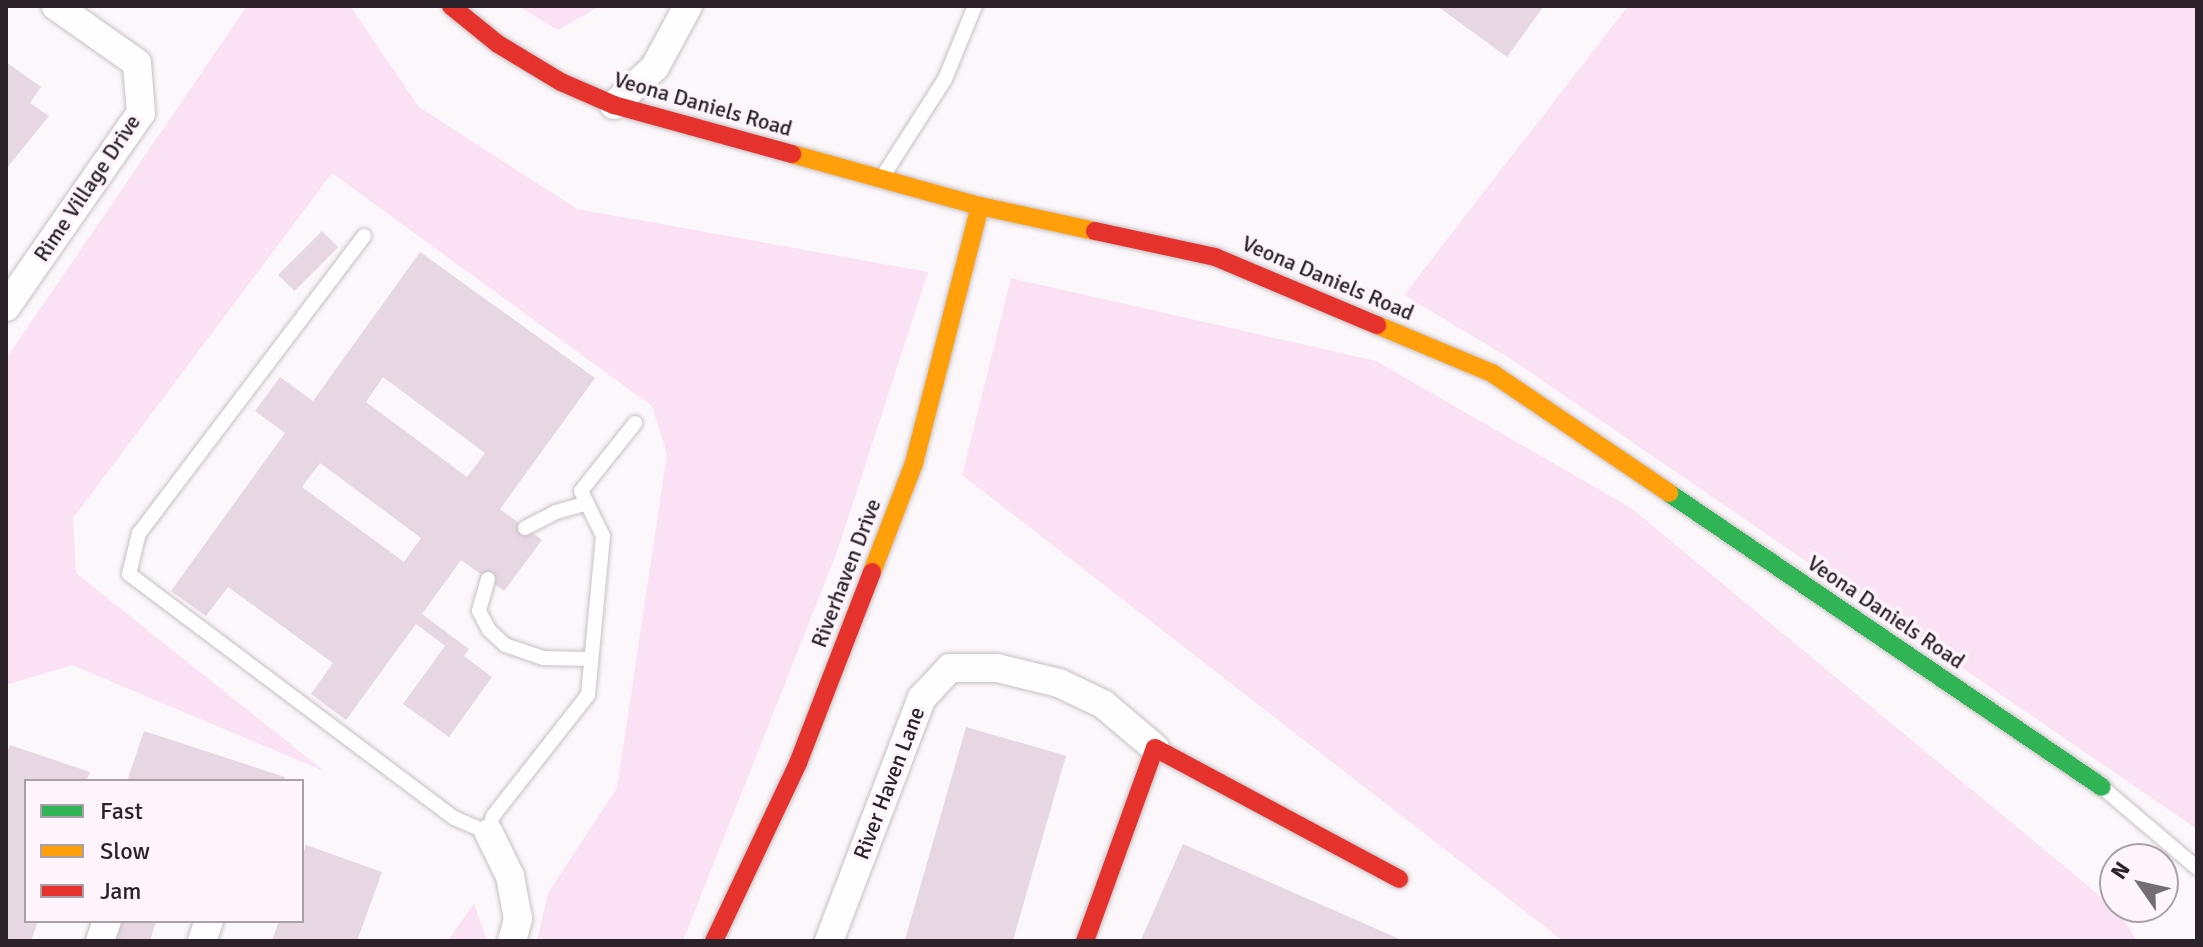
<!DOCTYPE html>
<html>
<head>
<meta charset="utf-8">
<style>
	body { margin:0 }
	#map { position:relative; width:2203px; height:947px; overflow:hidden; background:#fcf7fb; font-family:Signika,sans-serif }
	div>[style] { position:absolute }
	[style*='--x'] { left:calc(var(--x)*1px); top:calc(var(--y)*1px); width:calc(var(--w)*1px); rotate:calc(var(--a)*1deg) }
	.green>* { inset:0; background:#fae2f4 }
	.building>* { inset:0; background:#e7d7e3; transform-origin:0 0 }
	.roads { filter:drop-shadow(0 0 2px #c6c0c4) drop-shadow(0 0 2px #c6c0c4) }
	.lane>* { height:14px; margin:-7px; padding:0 7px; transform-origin:7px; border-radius:7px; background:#fffefe }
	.street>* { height:28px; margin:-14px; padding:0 14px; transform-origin:14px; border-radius:14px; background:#fffefe }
	.fast>* { height:18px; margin:-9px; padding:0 9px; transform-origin:9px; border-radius:9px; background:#30b455 }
	.slow>* { height:18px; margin:-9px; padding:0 9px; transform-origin:9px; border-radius:9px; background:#ff9f0a }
	.jam>* { height:18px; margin:-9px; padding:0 9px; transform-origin:9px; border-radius:9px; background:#e5322d }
	span { translate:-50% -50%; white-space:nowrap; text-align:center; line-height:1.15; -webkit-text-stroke:7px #fef5fc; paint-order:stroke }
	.street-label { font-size:22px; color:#2b2329 }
	.frame { position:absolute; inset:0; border:8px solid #2b2329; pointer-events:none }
	.legend { position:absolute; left:24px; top:779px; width:280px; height:144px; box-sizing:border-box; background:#fef5fc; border:2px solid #aaa1a8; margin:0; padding:10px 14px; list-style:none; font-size:24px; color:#2b2329 }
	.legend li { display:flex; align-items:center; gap:16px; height:40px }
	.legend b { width:40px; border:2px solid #aaa1a8 }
	.north { position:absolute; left:2099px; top:843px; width:80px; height:80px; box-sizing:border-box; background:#fef5fc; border:2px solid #aaa1a8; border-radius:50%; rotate:304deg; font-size:22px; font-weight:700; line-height:32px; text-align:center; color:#2b2329 }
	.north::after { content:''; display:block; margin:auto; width:28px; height:36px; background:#746d72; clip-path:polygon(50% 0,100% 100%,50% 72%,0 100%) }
</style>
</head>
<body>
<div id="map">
	<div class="green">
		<div style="clip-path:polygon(247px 6px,350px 6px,419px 107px,577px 209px,928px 272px,837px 552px,683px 941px,537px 941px,548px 893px,617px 788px,667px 454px,652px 406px,332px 173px,73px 518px,76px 573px,324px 771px,72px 665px,6px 685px,6px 359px)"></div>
		<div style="clip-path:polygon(518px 6px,600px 6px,558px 30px)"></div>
		<div style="clip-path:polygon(1628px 6px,2197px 6px,2197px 829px,1511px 359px,1404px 295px)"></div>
		<div style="clip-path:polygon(1011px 278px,1376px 361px,1631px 508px,2117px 910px,2137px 941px,1563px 941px,962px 475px)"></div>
		<div style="clip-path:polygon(474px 903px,487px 941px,448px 941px)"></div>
	</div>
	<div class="building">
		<div style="clip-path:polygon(1437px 6px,1544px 6px,1507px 57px)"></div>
		<div style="clip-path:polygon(6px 62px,41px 87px,30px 103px,49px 116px,6px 169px)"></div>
		<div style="left:322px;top:231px;width:23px;height:62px;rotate:45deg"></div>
		<div style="clip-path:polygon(evenodd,420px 252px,595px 378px,500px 509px,542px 540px,504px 591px,461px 560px,422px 614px,469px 649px,464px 656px,492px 677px,449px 737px,403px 704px,445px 646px,416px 624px,346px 720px,311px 694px,333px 663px,228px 587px,206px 616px,171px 591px,285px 433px,255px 411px,280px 377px,313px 401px,420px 252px,383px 377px,485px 453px,467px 477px,366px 402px,383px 377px,420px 252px,320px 463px,421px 538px,404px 562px,302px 487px,320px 463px)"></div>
		<div style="left:966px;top:727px;width:104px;height:223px;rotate:16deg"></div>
		<div style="clip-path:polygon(144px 731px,285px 777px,284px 781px,127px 781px)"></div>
		<div style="clip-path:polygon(10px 745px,90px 772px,86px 781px,26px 781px,26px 921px,38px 921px,31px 941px,6px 941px,6px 756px)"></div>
		<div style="clip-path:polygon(1183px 844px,1404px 941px,1141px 940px)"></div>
		<div style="clip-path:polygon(306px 845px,382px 872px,357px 941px,272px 941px,279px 921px,302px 921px,302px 857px)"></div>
		<div style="clip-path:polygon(122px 921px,156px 922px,150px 941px,115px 941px)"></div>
	</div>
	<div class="roads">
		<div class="lane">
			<div style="--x:883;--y:176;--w:115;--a:-57.4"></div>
			<div style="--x:945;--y:79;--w:79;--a:-67.7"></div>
			<div style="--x:364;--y:236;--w:373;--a:127.1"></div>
			<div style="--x:139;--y:533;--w:42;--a:103.7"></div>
			<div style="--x:129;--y:574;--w:406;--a:36.9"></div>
			<div style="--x:454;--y:818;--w:38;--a:23"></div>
			<div style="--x:489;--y:833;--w:17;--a:-77"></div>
			<div style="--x:493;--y:816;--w:154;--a:-51.9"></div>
			<div style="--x:588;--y:695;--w:160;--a:-84.6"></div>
			<div style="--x:603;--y:536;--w:50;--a:-116.1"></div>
			<div style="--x:581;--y:491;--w:87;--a:-51.5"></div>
			<div style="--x:525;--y:528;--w:35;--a:-27"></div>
			<div style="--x:556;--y:512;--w:32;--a:-16"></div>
			<div style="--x:488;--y:579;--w:33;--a:106"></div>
			<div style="--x:479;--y:611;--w:21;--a:62"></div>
			<div style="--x:489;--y:630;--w:22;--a:43"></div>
			<div style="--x:505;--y:645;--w:40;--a:18.9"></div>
			<div style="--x:543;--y:658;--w:48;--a:1.2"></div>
			<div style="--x:2103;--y:788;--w:123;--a:40.4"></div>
		</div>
		<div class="street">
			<div style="--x:614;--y:105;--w:56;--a:-42.8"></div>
			<div style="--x:655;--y:67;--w:69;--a:-61.6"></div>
			<div style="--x:6;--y:307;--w:236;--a:-55.2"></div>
			<div style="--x:141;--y:113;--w:50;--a:-94.6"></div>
			<div style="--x:137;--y:63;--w:99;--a:-144.9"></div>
			<div style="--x:489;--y:833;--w:48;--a:64"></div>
			<div style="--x:510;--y:876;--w:44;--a:79.5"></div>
			<div style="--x:518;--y:919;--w:23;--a:105"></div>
			<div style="--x:100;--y:941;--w:21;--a:-71"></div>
			<div style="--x:202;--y:941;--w:21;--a:-71"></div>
			<div style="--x:829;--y:941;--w:260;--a:-69.1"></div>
			<div style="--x:922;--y:698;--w:41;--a:-47"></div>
			<div style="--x:950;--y:668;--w:47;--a:0"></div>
			<div style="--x:997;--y:668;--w:64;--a:13.6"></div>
			<div style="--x:1059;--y:683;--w:49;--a:25.5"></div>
			<div style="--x:1103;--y:704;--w:68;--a:40.2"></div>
		</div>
		<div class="fast">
			<div style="--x:1669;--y:493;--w:523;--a:34.18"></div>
		</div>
		<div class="slow">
			<div style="--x:792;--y:154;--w:195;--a:15.5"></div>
			<div style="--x:980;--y:206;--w:118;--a:12.3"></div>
			<div style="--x:1377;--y:325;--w:125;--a:22.7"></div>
			<div style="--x:1492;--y:373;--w:214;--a:34.1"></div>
			<div style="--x:872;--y:572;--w:117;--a:-68.9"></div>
			<div style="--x:914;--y:463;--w:265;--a:-75.6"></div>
		</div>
		<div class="jam">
			<div style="--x:451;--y:6;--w:60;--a:39"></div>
			<div style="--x:498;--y:44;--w:74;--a:31.1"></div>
			<div style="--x:561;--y:82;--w:58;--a:23.5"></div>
			<div style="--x:614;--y:105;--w:185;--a:15.4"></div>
			<div style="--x:1095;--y:231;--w:123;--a:12.2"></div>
			<div style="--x:1215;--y:257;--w:176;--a:22.8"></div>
			<div style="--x:714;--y:941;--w:197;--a:-64.7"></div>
			<div style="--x:798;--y:763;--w:205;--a:-68.8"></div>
			<div style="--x:1085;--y:941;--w:205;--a:-70.1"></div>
			<div style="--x:1155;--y:748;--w:277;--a:28.2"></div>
		</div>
	</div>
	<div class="street-label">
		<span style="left:703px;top:104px;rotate:16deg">Veona Daniels Road</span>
		<span style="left:87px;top:188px;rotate:-56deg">Rime Village Drive</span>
		<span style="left:1328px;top:278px;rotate:23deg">Veona Daniels Road</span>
		<span style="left:846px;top:573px;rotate:-69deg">Riverhaven Drive</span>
		<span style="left:1886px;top:612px;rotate:34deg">Veona Daniels Road</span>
		<span style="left:889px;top:783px;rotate:-69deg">River Haven Lane</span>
	</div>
	<div class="frame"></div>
	<ul class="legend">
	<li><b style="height:10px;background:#30b455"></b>Fast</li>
	<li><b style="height:10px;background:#ff9f0a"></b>Slow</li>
	<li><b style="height:10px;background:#e5322d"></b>Jam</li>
	</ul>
	<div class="north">N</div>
</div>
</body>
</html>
